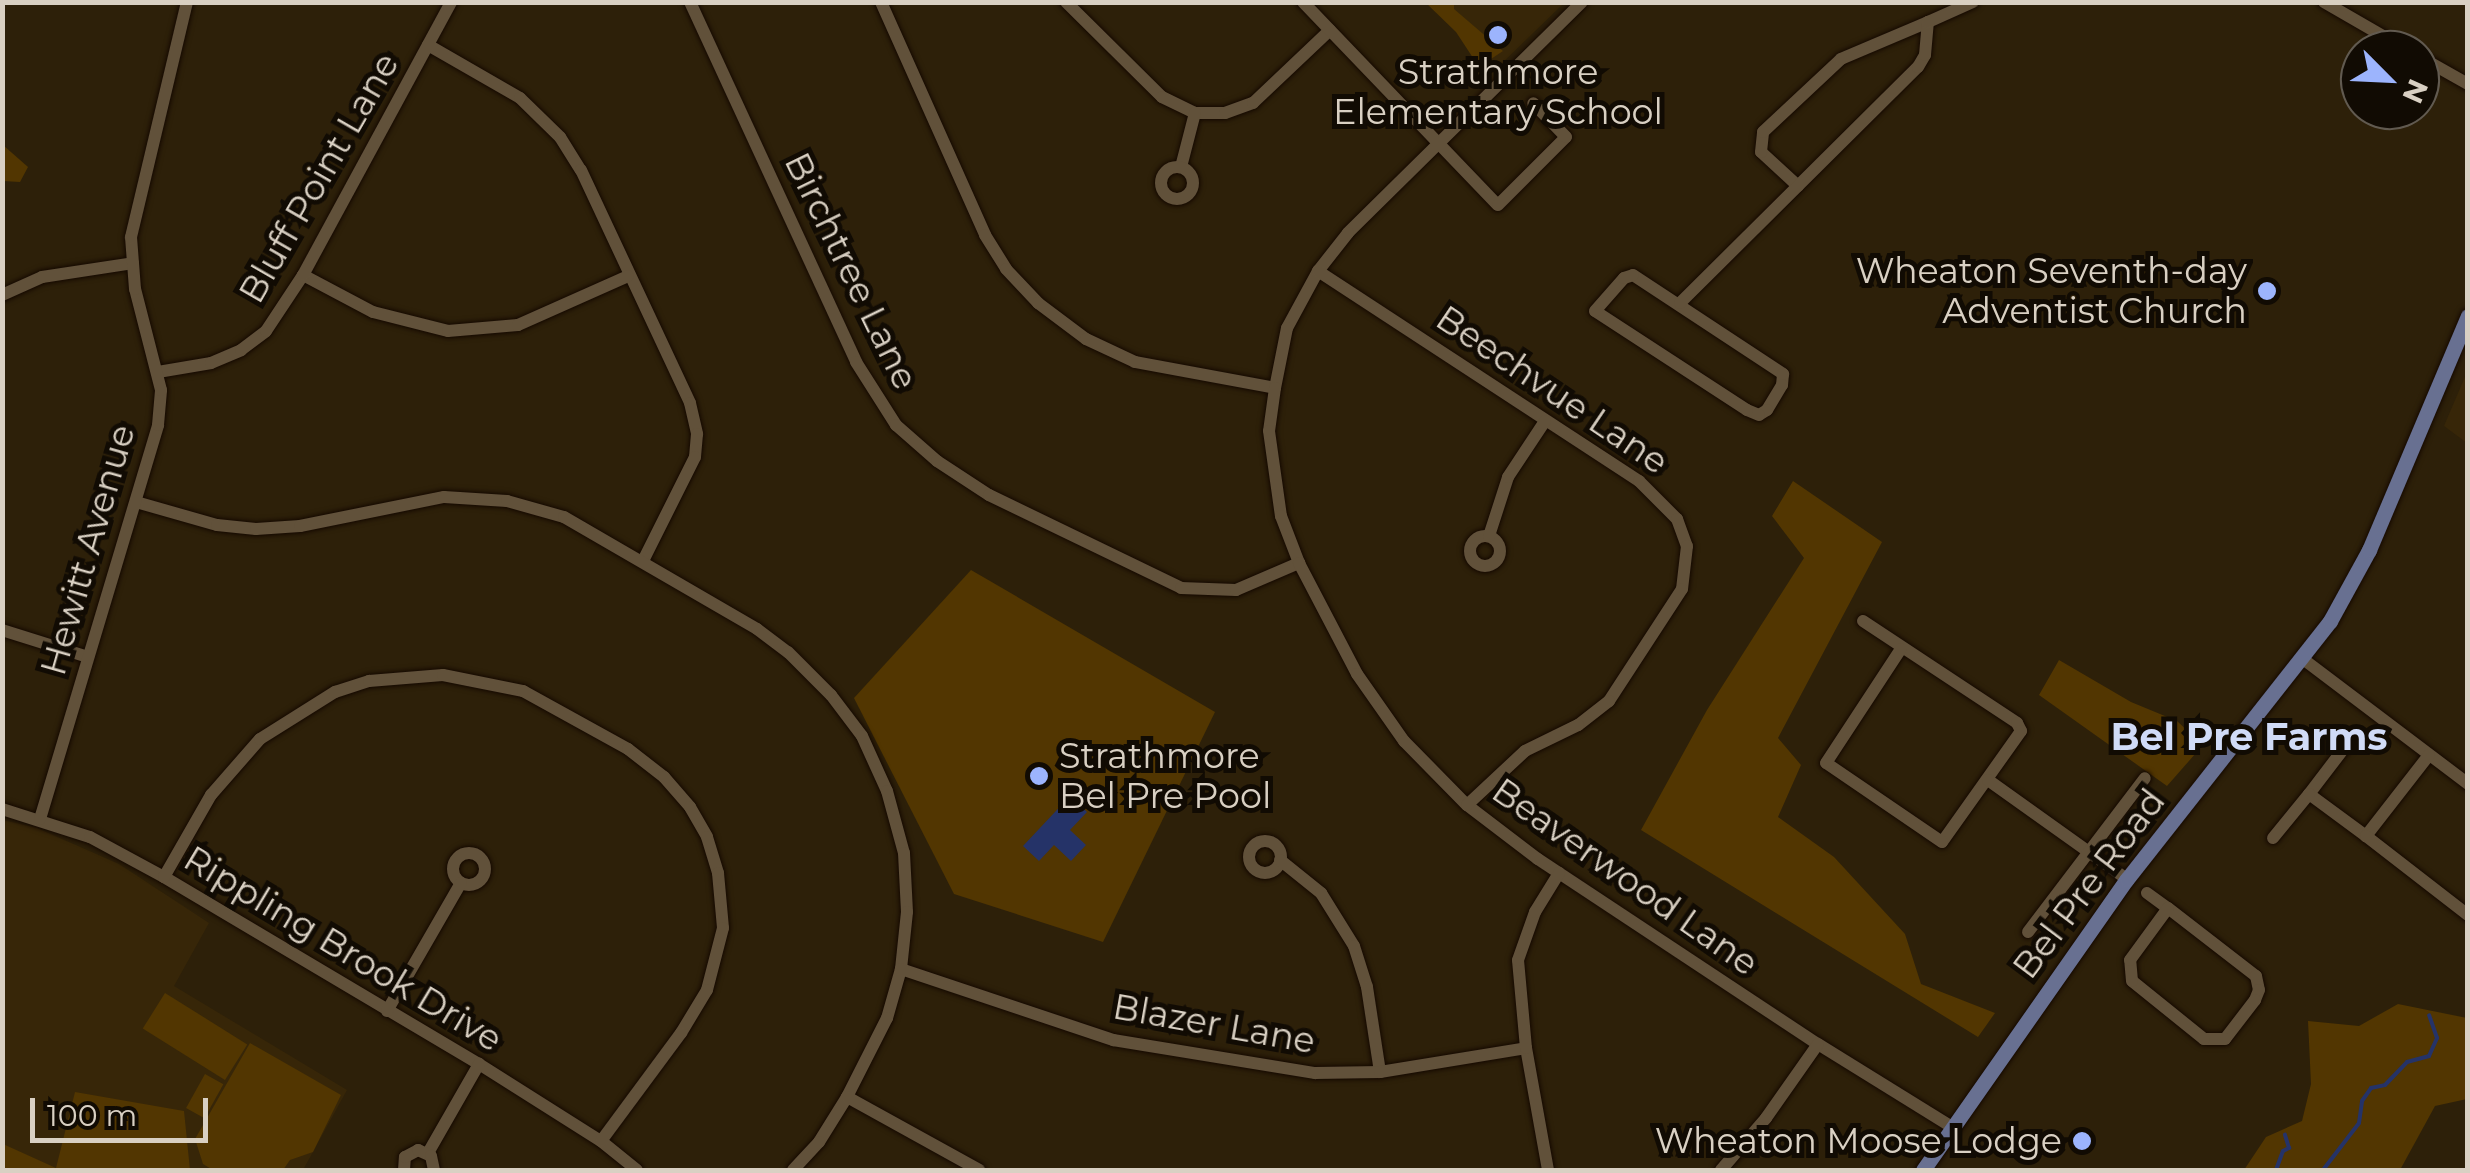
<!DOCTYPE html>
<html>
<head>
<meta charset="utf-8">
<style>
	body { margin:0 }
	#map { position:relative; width:2470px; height:1173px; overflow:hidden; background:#2d2009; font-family:Montserrat,sans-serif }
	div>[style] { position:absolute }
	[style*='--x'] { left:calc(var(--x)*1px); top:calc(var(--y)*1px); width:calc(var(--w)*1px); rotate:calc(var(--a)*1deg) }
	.built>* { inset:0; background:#372608 }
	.green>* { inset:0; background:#523601; transform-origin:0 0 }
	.water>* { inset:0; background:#253368 }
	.stream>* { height:4px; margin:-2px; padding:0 2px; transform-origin:2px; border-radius:2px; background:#253368 }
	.roads { filter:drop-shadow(0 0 2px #150900) drop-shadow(0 0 2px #150900) }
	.minor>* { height:12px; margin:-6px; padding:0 6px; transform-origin:6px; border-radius:6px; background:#61513a }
	.minor>.ring { margin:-6px; padding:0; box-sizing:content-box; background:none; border:12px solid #61513a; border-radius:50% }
	.major>* { height:15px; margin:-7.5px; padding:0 7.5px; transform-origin:7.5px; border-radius:7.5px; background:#687091 }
	.dots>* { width:28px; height:28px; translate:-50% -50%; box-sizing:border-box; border:5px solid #110b03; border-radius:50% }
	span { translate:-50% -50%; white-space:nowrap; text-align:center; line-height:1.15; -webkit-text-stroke:10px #110b03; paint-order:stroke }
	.poi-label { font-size:35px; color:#d9d0c3 }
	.right { translate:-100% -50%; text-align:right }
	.left { translate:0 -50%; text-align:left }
	.street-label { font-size:35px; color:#d9d0c3 }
	.neighbourhood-label { font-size:38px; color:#d0dbf7; font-weight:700 }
	.frame { position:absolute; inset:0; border:5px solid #d9d0c3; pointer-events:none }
	.north { position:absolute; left:2340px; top:30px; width:100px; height:100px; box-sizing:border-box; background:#110b03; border:2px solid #615a50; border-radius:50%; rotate:114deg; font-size:28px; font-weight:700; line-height:40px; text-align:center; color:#d9d0c3 }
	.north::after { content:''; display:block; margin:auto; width:35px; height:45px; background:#9cb4fd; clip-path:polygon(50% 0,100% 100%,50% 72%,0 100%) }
	.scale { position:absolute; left:30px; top:1098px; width:178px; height:45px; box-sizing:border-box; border:5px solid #d9d0c3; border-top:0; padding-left:12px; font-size:30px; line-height:35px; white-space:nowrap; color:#d9d0c3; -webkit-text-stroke:8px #110b03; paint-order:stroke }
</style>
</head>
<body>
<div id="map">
	<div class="built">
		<div style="clip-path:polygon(1434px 3px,1564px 3px,1497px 68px)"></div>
		<div style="clip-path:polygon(2467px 372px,2467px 443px,2444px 426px)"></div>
		<div style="clip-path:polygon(3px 820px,37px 828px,119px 864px,209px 923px,174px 986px,347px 1090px,303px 1170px,3px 1170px)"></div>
	</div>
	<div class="green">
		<div style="clip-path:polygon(1426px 3px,1454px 3px,1454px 9px,1503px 51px,1479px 67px,1456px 32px)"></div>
		<div style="clip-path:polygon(3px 145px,28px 167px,20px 182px,3px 181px)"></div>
		<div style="clip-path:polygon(1793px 481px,1882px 542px,1778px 738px,1801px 765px,1778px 817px,1834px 857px,1905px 934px,1921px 984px,1995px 1013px,1978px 1037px,1641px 830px,1707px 710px,1804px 558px,1772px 516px)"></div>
		<div style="clip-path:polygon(971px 570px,1215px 712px,1103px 942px,954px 894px,854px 698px)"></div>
		<div style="clip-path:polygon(2059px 660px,2131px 702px,2177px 721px,2203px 745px,2167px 786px,2039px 695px)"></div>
		<div style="left:165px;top:993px;width:97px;height:42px;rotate:32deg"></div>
		<div style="clip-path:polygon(2398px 1004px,2467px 1018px,2467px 1099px,2435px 1106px,2400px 1170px,2244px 1170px,2266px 1137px,2302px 1121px,2311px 1084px,2308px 1021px,2359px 1026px)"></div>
		<div style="clip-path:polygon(250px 1043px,341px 1095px,313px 1152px,290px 1160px,283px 1170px,213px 1170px,203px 1164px,195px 1139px)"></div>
		<div style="left:205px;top:1074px;width:21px;height:39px;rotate:29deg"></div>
		<div style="clip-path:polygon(75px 1092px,184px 1111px,190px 1170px,3px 1170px,3px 1144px,56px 1168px)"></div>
	</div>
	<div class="water">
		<div style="clip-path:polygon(1070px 796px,1087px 812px,1070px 830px,1086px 845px,1071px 861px,1054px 845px,1039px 861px,1023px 846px)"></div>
	</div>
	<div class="stream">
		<div style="--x:2276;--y:1170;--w:20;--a:-70"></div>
		<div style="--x:2283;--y:1151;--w:7;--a:-27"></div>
		<div style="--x:2289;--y:1148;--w:14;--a:-107"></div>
		<div style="--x:2323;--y:1170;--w:59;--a:-52.5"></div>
		<div style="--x:2359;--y:1123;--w:22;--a:-82"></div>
		<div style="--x:2362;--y:1101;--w:16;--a:-55"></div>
		<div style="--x:2371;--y:1088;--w:14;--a:-12"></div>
		<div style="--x:2385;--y:1085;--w:32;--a:-46"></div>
		<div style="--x:2407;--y:1062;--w:23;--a:-15"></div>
		<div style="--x:2429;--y:1056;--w:20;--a:-66"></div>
		<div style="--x:2437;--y:1038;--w:24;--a:-109"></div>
	</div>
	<div class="roads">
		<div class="minor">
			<div style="--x:690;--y:2;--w:396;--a:65.2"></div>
			<div style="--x:856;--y:362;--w:75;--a:57.6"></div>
			<div style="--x:896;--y:425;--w:55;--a:41.3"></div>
			<div style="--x:937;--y:461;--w:62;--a:33.2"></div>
			<div style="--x:989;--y:495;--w:213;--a:25.8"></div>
			<div style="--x:1181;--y:588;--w:55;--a:2.1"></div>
			<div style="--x:1236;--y:590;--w:69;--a:-23.2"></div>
			<div style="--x:881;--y:2;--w:255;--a:65.9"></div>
			<div style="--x:985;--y:235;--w:40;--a:58"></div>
			<div style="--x:1006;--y:269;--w:47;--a:46.7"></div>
			<div style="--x:1038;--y:303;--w:60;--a:36.9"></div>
			<div style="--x:1086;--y:339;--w:54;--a:25.1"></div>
			<div style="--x:1135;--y:362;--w:142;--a:10.5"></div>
			<div style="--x:1066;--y:2;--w:135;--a:44.7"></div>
			<div style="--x:1162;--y:97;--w:37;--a:26"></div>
			<div style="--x:1195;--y:113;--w:30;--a:0"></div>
			<div style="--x:1225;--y:113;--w:30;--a:-20"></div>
			<div style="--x:1253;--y:103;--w:106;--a:-43.5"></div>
			<div style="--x:1303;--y:2;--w:281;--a:46.2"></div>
			<div style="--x:1498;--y:205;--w:96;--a:-45"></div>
			<div style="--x:1566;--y:137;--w:47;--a:-134.1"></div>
			<div style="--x:1582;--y:2;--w:329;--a:135.4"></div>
			<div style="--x:1348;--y:233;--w:48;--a:128.3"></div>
			<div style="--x:1318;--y:271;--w:65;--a:118.5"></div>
			<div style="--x:1287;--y:328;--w:61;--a:101.3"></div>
			<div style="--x:1275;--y:388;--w:43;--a:97.9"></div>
			<div style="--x:1269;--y:431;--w:86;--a:82"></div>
			<div style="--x:1281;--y:516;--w:50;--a:69"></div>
			<div style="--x:1299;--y:563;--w:125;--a:62.4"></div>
			<div style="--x:1357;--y:674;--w:82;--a:55"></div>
			<div style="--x:1404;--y:741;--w:90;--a:45.5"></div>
			<div style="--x:1467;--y:805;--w:89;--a:37.3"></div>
			<div style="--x:1538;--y:859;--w:336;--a:33.5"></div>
			<div style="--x:1818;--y:1044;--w:158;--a:31.8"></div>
			<div style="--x:2324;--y:2;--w:96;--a:30"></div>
			<div style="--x:428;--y:45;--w:106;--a:29.9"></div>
			<div style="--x:520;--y:98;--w:56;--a:44.3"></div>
			<div style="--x:560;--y:137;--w:39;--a:58"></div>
			<div style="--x:581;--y:170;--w:257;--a:64.9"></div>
			<div style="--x:690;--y:403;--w:32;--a:77"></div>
			<div style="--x:697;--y:434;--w:23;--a:95"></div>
			<div style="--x:695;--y:457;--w:116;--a:116.6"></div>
			<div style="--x:2420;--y:57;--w:55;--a:29.4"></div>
			<div style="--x:1181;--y:167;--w:56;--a:-75.5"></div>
			<div class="ring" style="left:1161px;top:167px;width:20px;height:20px"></div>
			<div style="--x:1798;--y:186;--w:50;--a:-137.4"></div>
			<div style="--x:1761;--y:152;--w:20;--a:-84"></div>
			<div style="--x:1763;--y:132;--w:107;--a:-43.1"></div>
			<div style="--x:1841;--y:59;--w:95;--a:-23"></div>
			<div style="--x:1318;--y:271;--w:384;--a:33.2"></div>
			<div style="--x:1639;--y:481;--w:54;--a:45"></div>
			<div style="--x:1677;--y:519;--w:29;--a:70"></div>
			<div style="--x:1687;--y:546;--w:43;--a:96.6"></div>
			<div style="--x:1682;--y:589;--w:134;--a:123.1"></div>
			<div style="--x:1609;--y:701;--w:39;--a:142"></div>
			<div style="--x:1578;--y:725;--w:59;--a:153.9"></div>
			<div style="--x:1525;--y:751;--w:79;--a:137"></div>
			<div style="--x:303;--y:275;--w:79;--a:27.9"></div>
			<div style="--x:373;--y:312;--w:77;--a:14.2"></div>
			<div style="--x:448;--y:331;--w:70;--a:-4.9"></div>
			<div style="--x:518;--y:325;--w:120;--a:-24"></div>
			<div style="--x:1633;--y:275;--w:180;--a:33.4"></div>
			<div style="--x:1783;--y:374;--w:11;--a:95"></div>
			<div style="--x:1782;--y:385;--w:29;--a:121"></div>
			<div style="--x:1767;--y:410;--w:9;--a:148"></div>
			<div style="--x:1759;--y:415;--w:13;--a:-157"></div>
			<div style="--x:1747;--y:410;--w:181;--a:-146.9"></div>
			<div style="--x:1595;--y:311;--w:44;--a:-48.7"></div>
			<div style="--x:1624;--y:278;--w:9;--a:-18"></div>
			<div style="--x:2;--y:295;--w:44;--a:-24.2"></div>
			<div style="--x:42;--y:277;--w:92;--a:-8.7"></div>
			<div style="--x:1680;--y:303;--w:335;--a:-44.8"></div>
			<div style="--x:1918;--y:67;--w:14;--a:-60"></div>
			<div style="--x:1925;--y:55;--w:33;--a:-85"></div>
			<div style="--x:1928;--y:22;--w:49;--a:-24"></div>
			<div style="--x:158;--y:372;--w:54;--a:-9.6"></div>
			<div style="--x:211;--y:363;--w:33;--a:-23"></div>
			<div style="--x:241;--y:350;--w:31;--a:-37"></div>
			<div style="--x:266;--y:331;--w:67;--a:-56.5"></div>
			<div style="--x:303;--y:275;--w:311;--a:-61.5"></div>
			<div style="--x:136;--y:502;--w:84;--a:15.9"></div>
			<div style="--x:217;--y:525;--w:39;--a:6"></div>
			<div style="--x:256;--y:529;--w:44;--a:-3.9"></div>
			<div style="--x:300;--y:526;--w:147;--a:-11.4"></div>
			<div style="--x:444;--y:497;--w:63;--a:3.6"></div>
			<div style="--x:507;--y:501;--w:59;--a:15.7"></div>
			<div style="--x:564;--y:517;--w:223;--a:30.1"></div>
			<div style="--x:757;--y:629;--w:39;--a:37"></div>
			<div style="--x:788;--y:652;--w:61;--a:45"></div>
			<div style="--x:831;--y:695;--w:51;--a:52.9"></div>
			<div style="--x:862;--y:736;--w:60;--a:65.6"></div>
			<div style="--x:887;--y:791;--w:64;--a:74.7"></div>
			<div style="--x:904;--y:853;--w:59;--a:87.1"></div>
			<div style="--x:907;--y:912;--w:57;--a:96"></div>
			<div style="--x:901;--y:969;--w:51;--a:105.9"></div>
			<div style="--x:887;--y:1018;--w:89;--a:116.9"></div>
			<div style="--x:847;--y:1097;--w:53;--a:121.9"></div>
			<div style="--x:819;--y:1142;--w:38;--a:133"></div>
			<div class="ring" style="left:1470px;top:536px;width:18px;height:18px"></div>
			<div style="--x:1489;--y:536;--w:62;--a:-72.1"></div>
			<div style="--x:1508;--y:477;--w:67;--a:-56.5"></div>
			<div style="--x:1863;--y:621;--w:185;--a:33.5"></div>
			<div style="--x:2017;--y:723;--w:9;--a:63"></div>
			<div style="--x:2021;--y:731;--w:136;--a:125.4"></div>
			<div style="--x:1942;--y:842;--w:140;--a:-145.7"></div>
			<div style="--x:1826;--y:763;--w:136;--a:-56.7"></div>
			<div style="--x:2;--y:630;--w:90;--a:17.4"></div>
			<div style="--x:2303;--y:659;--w:207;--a:37.1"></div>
			<div style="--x:2348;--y:743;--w:64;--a:127.4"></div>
			<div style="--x:2309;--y:794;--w:71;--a:36.4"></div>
			<div style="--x:2429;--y:755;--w:103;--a:127.9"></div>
			<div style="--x:2366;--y:836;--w:129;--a:37.8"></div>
			<div style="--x:1988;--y:780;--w:171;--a:35.5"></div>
			<div style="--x:2;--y:809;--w:92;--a:17.7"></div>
			<div style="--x:90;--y:837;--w:84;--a:28.4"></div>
			<div style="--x:164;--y:877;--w:366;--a:30.7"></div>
			<div style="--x:479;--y:1064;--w:144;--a:32.3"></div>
			<div style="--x:601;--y:1141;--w:46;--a:38.9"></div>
			<div style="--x:40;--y:819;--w:411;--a:-73.3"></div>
			<div style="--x:158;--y:425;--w:35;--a:-85"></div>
			<div style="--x:161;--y:390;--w:104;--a:-104.4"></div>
			<div style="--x:135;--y:289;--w:52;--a:-94.4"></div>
			<div style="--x:131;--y:237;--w:242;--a:-76.6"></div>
			<div style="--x:2273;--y:838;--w:57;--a:-50.7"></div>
			<div class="ring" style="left:1249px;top:841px;width:20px;height:20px"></div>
			<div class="ring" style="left:453px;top:853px;width:20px;height:20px"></div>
			<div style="--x:1280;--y:860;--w:53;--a:38.8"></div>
			<div style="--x:1321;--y:893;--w:62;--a:58.1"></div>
			<div style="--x:1354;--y:946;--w:43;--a:72.4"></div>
			<div style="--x:1367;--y:987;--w:86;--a:81.3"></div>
			<div style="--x:164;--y:877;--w:95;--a:-60.2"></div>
			<div style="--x:211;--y:795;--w:74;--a:-48.8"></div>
			<div style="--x:260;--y:739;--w:89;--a:-32.1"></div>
			<div style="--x:335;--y:692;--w:36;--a:-18"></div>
			<div style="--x:369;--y:681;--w:74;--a:-4.6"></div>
			<div style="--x:443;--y:675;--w:82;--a:11.3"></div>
			<div style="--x:523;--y:691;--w:120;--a:28.9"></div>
			<div style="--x:628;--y:749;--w:46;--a:37.9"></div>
			<div style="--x:664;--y:777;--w:40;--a:49"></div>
			<div style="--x:690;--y:807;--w:34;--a:60"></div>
			<div style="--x:707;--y:837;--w:38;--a:73"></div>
			<div style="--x:718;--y:873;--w:55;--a:84.8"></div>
			<div style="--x:723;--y:928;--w:64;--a:104.5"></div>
			<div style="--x:707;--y:990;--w:50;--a:121.2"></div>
			<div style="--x:681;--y:1033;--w:134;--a:126.5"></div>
			<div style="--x:2147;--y:893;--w:26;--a:36"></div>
			<div style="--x:2168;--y:908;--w:111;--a:37.7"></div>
			<div style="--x:2256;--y:976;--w:14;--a:78"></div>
			<div style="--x:2259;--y:990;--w:11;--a:112"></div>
			<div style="--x:2255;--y:1000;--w:49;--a:127.6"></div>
			<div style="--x:2225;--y:1039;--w:21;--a:180"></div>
			<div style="--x:2204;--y:1039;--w:92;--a:-141.1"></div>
			<div style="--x:2132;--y:981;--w:21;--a:-95"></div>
			<div style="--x:2130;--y:960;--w:64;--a:-53.8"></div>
			<div style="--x:2028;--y:932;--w:193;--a:-52.8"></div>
			<div style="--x:901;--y:969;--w:224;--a:18.5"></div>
			<div style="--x:1113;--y:1040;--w:205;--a:9.3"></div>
			<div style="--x:1315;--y:1073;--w:65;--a:-0.9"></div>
			<div style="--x:1380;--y:1072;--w:148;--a:-9.3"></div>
			<div style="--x:387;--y:1011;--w:148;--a:-60"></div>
			<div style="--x:847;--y:1097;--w:151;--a:28.9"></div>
			<div style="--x:428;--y:1153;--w:103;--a:-60.2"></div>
			<div style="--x:404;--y:1170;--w:13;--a:-86"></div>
			<div style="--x:405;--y:1157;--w:15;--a:-28"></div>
			<div style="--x:418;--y:1150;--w:14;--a:25"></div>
			<div style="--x:431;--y:1156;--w:14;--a:78"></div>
			<div style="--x:1548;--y:1170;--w:124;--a:-100.2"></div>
			<div style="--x:1526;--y:1048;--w:88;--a:-95.2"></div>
			<div style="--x:1518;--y:960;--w:51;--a:-70.5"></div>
			<div style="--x:1535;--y:912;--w:46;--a:-58.4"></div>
			<div style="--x:1721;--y:1170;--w:69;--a:-49.1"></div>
			<div style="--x:1766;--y:1118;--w:90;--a:-54.9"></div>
		</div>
		<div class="major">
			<div style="--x:1923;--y:1170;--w:355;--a:-55"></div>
			<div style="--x:2127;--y:879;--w:328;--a:-51.8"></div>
			<div style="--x:2330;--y:621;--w:81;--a:-61.2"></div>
			<div style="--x:2369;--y:550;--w:254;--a:-67.1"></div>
		</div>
	</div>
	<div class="dots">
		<div style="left:1498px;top:35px;background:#9cb4fd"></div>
		<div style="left:2267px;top:291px;background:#9cb4fd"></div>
		<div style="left:1039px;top:776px;background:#9cb4fd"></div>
		<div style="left:2082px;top:1141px;background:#9cb4fd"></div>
	</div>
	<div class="poi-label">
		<span style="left:1498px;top:92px">Strathmore<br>Elementary School</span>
		<span class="right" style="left:2247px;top:291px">Wheaton Seventh-day<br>Adventist Church</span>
		<span class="left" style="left:1059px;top:776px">Strathmore<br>Bel Pre Pool</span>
		<span class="right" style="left:2062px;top:1141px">Wheaton Moose Lodge</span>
	</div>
	<div class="street-label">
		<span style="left:319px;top:178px;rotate:-60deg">Bluff Point Lane</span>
		<span style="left:851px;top:271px;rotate:64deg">Birchtree Lane</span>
		<span style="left:1552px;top:390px;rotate:34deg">Beechvue Lane</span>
		<span style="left:88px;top:550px;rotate:-74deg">Hewitt Avenue</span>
		<span style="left:1625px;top:877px;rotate:35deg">Beaverwood Lane</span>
		<span style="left:2089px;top:884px;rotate:-53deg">Bel Pre Road</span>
		<span style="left:343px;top:949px;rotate:31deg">Rippling Brook Drive</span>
		<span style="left:1214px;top:1024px;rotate:10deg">Blazer Lane</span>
	</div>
	<div class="neighbourhood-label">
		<span style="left:2249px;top:737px">Bel Pre Farms</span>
	</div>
	<div class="frame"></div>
	<div class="north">N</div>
	<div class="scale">100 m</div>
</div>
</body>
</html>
